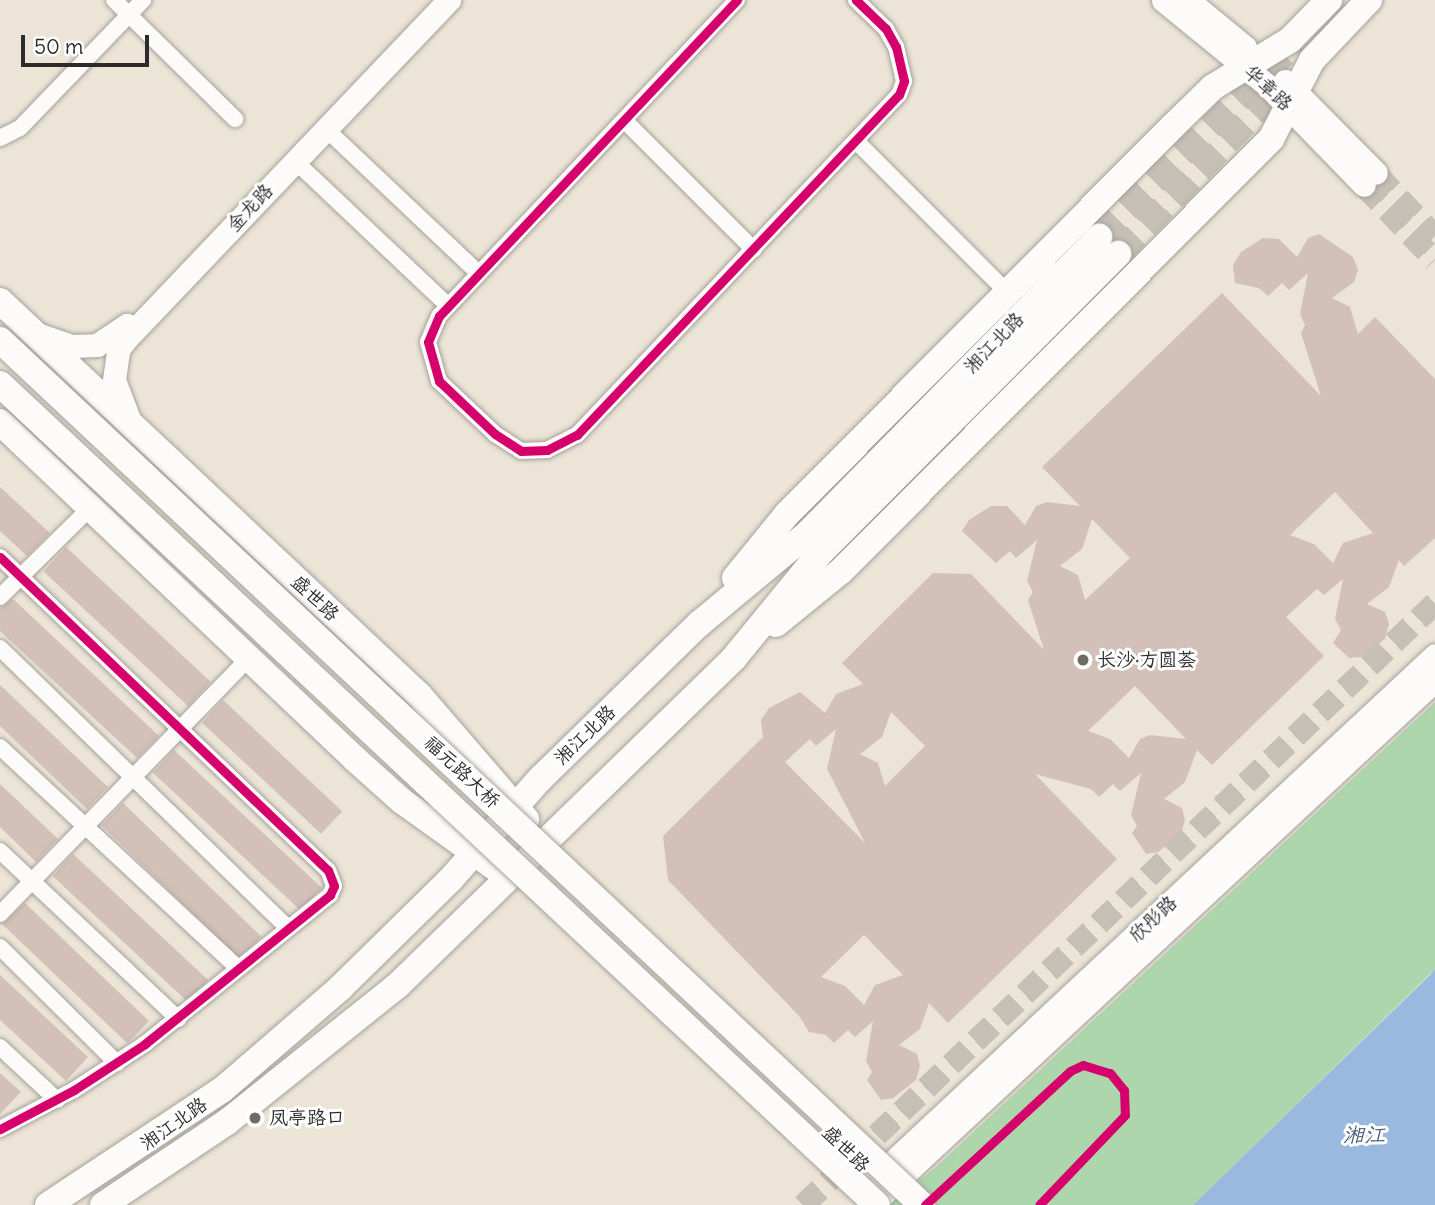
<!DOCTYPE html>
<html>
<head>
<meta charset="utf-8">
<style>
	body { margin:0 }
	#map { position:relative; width:1435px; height:1205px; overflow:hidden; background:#ebe4d7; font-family:Delius,"LXGW WenKai TC",sans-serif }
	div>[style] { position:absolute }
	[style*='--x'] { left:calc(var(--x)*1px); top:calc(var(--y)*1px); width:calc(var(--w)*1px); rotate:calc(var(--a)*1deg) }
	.green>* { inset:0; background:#aed6ac }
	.water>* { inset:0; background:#99b9de }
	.building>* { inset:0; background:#d3c0b8; transform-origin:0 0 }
	.secondary-tunnel>* { height:23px; margin-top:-11.5px; transform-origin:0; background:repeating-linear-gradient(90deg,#c5bfb5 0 23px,transparent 0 34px) }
	.primary-tunnel>* { height:26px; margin-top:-13px; transform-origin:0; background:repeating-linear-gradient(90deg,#c5bfb5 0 26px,transparent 0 39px) }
	.roads { filter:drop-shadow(0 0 2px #a6a19a) drop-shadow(0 0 2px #a6a19a) }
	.street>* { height:16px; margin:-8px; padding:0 8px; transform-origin:8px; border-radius:8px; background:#fcfbf9 }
	.secondary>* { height:23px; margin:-11.5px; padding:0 11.5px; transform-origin:11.5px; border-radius:11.5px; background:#fcfbf9 }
	.primary>* { height:26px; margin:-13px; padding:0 13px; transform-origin:13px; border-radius:13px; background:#fcfbf9 }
	.bridges { filter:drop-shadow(0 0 2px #a6a19a) drop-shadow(0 0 2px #a6a19a) }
	.primary-bridge>* { height:26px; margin:-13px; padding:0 13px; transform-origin:13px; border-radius:13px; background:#fcfbf9 }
	.cycleway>* { height:9px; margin:-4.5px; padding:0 4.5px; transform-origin:4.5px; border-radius:4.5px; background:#d6006c }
	.dots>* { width:19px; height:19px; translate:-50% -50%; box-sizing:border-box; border:4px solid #fff; border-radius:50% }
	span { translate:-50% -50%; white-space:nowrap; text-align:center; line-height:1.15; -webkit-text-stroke:6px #fff; paint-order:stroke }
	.street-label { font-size:19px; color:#2b2b2b }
	.poi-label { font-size:19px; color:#2b2b2b }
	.left { translate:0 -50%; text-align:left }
	.water-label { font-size:21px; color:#495d74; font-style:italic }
	.scale { position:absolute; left:21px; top:35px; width:128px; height:32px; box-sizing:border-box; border:4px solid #2b2b2b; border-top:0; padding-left:9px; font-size:21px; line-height:24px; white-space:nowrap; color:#2b2b2b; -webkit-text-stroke:5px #fff; paint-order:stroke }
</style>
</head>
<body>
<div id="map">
	<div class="green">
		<div style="clip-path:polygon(1435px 702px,1435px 969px,1193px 1205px,889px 1205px,936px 1167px)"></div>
	</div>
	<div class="water">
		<div style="clip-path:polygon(1435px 969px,1435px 1205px,1193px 1205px,1430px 975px)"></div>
	</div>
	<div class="building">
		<div style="clip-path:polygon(evenodd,1319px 234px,1353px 257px,1358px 270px,1354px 282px,1332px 298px,1350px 307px,1358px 334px,1375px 317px,1435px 379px,1435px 538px,1404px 566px,1399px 560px,1389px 587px,1367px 604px,1385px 612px,1389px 624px,1385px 639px,1362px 657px,1349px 658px,1333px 643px,1341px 630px,1335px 619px,1343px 579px,1324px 595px,1317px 589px,1286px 617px,1324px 656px,1212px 765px,1197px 750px,1185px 782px,1164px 799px,1182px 808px,1185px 820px,1181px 834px,1158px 852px,1146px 854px,1132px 833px,1137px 826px,1131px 815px,1141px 773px,1120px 791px,1113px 784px,1099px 797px,1091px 789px,1035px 774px,1117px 859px,948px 1023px,929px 1003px,920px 1029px,899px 1045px,917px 1054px,920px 1066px,916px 1080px,893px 1098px,881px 1100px,867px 1080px,872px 1072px,866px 1061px,873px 1021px,855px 1037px,848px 1030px,834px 1043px,826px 1035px,809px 1032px,800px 1017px,668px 880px,663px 836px,763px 737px,761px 720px,769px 708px,800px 692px,825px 713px,836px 694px,863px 684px,842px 663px,933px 573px,971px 574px,1044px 650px,1028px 600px,1033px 592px,1027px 581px,1037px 540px,1016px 558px,1010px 551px,996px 563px,962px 531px,969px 520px,991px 506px,1007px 506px,1025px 525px,1036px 506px,1047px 502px,1080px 506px,1042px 467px,1222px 293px,1321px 396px,1301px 333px,1305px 325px,1300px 314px,1308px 273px,1289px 290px,1282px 283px,1268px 296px,1259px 288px,1235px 283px,1233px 265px,1241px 252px,1263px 238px,1279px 239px,1297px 257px,1308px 238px,1319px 234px,1335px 492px,1373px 533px,1343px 543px,1333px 563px,1314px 544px,1290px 535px,1335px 492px,1319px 234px,1092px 519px,1130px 558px,1085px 600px,1078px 575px,1060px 566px,1082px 549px,1092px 519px,1319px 234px,1135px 686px,1186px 739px,1150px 735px,1140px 739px,1129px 758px,1110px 739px,1088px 731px,1135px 686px,1319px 234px,891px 712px,925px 746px,885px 786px,878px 763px,860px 754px,882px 737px,891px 712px,1319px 234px,836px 729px,827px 769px,865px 843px,785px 762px,810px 739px,816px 746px,836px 729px,1319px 234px,864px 935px,903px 975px,875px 985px,864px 1005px,845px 986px,821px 977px,864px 935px)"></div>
		<div style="clip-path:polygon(0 487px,50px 533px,27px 556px,0 531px)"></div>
		<div style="left:66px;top:547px;width:198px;height:33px;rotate:43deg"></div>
		<div style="clip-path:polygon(13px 599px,159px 736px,137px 758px,0 631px,0 608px)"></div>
		<div style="clip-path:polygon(0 685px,108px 787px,87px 809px,0 726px)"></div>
		<div style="left:223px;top:700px;width:163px;height:31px;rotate:43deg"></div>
		<div style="left:174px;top:750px;width:202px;height:31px;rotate:43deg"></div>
		<div style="clip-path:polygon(0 784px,58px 839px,36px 862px,0 827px)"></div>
		<div style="left:123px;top:803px;width:192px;height:31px;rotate:44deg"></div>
		<div style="left:73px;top:854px;width:185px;height:30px;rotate:43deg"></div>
		<div style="clip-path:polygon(25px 903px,149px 1021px,130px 1041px,127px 1043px,2px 924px)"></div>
		<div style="clip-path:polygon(0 975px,88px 1057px,66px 1081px,0 1020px)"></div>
		<div style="clip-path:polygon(0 1073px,21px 1092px,0 1114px)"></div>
	</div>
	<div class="secondary-tunnel">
		<div style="--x:1376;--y:173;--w:86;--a:46.9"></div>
		<div style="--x:1364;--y:185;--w:103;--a:46.6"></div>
		<div style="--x:803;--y:1205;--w:873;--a:-43.61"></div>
	</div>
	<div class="primary-tunnel">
		<div style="--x:1099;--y:237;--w:277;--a:-44.7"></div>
		<div style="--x:1118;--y:254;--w:247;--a:-45.8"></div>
	</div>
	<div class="roads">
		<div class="street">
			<div style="--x:114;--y:0;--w:170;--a:44.5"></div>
			<div style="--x:737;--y:0;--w:434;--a:133.3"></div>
			<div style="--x:439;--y:316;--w:28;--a:113"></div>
			<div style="--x:428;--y:342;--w:41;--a:74.2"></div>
			<div style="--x:439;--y:381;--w:77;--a:43.4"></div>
			<div style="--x:495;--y:434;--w:31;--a:33"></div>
			<div style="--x:521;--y:451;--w:26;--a:-2"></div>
			<div style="--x:547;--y:450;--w:34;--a:-27"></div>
			<div style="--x:577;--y:435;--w:468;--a:-46.6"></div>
			<div style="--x:899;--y:95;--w:15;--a:-70"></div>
			<div style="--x:904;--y:81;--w:35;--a:-103"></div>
			<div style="--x:896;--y:47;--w:21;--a:-119"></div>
			<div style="--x:886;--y:29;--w:42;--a:-136"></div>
			<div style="--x:625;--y:121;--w:182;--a:45"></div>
			<div style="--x:326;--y:129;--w:208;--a:43.4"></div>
			<div style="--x:0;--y:138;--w:22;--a:-27"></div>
			<div style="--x:20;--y:128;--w:178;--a:-46.1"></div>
			<div style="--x:857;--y:142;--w:214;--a:45"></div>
			<div style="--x:295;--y:161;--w:208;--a:43.4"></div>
			<div style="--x:0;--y:557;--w:453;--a:43.7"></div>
			<div style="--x:328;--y:870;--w:17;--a:69"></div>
			<div style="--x:334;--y:886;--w:10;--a:114"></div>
			<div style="--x:330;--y:895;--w:238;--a:141.2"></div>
			<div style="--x:145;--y:1044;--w:85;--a:147.1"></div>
			<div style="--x:74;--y:1090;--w:84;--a:152.2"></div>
			<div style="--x:0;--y:597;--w:125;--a:-44.7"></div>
			<div style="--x:0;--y:648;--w:402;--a:44.2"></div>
			<div style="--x:0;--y:747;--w:325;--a:42.9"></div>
			<div style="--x:0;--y:851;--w:245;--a:43.3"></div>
			<div style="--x:0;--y:914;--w:356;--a:-45.8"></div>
			<div style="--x:0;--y:947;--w:165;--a:44.8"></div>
			<div style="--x:0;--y:1047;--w:78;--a:42.9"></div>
		</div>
		<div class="secondary">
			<div style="--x:1163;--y:0;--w:134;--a:39.3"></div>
			<div style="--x:1267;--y:85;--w:139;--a:45.9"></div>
			<div style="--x:1188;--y:0;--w:74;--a:39.5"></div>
			<div style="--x:1285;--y:81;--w:129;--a:45.3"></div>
			<div style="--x:37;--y:334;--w:37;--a:19"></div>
			<div style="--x:72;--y:346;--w:25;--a:-2"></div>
			<div style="--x:97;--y:345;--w:36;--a:-34"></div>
			<div style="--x:129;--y:419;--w:42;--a:-111"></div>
			<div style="--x:114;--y:380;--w:30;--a:-82"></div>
			<div style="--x:118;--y:350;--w:12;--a:-55"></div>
			<div style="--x:125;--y:340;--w:470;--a:-46.4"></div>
			<div style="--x:861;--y:1175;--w:29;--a:44"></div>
			<div style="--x:882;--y:1195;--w:756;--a:-42.96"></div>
			<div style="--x:872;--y:1181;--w:770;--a:-43.05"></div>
		</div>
		<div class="primary">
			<div style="--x:0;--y:301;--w:575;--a:43.24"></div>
			<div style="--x:419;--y:695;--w:164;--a:49.2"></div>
			<div style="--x:0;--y:422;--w:489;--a:43.5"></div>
			<div style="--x:355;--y:759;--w:63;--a:41.8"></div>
			<div style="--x:402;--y:801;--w:130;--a:35.6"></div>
			<div style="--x:735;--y:578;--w:82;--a:-50.9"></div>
			<div style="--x:787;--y:514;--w:547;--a:-45.15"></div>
			<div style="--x:1173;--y:126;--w:56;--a:-44.3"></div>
			<div style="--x:1213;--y:87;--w:90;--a:-31.4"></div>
			<div style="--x:1290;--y:40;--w:56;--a:-45.7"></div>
			<div style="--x:776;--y:624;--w:84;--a:-39.2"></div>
			<div style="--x:841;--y:571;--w:610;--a:-45.13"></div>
			<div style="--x:1271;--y:139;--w:89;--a:-62.6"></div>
			<div style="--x:1312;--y:60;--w:83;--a:-46.5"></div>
			<div style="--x:48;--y:1205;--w:209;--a:-33.5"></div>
			<div style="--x:222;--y:1090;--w:156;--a:-40.8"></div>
			<div style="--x:340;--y:988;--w:154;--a:-44.5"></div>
			<div style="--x:450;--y:880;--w:137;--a:-48.3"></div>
			<div style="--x:541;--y:778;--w:221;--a:-44.3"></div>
			<div style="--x:699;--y:624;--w:141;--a:-39.8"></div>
			<div style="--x:807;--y:534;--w:417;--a:-45.5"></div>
			<div style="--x:103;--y:1205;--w:149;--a:-33.8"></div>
			<div style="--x:227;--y:1122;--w:218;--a:-38.7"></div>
			<div style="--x:397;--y:986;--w:470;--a:-44.2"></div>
			<div style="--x:734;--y:658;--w:134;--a:-50.7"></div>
			<div style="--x:819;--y:554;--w:424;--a:-45.1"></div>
		</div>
	</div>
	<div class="bridges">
		<div class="primary-bridge">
			<div style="--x:0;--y:340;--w:1264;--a:43.17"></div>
			<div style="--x:0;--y:384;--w:1201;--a:43.11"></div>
		</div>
	</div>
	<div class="cycleway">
		<div style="--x:737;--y:0;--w:434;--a:133.3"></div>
		<div style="--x:439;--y:316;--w:28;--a:113"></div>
		<div style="--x:428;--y:342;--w:41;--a:74.2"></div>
		<div style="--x:439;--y:381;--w:77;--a:43.4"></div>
		<div style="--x:495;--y:434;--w:31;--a:33"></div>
		<div style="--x:521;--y:451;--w:26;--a:-2"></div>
		<div style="--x:547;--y:450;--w:34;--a:-27"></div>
		<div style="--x:577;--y:435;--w:468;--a:-46.6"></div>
		<div style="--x:899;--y:95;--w:15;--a:-70"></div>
		<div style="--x:904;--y:81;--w:35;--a:-103"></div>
		<div style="--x:896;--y:47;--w:21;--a:-119"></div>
		<div style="--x:886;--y:29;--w:42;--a:-136"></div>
		<div style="--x:0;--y:557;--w:453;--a:43.7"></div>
		<div style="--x:328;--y:870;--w:17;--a:69"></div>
		<div style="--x:334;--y:886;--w:10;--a:114"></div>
		<div style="--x:330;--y:895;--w:238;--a:141.2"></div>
		<div style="--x:145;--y:1044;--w:85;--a:147.1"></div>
		<div style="--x:74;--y:1090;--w:84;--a:152.2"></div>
		<div style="--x:925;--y:1205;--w:197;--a:-42.7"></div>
		<div style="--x:1070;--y:1071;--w:14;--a:-25"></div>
		<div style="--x:1083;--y:1065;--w:28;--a:17"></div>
		<div style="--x:1110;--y:1073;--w:22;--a:51"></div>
		<div style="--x:1124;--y:1090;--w:25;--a:88"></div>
		<div style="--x:1125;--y:1115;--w:124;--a:133.7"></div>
	</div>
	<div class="dots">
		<div style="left:1083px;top:660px;background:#6e6c67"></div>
		<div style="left:255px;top:1118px;background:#6e6c67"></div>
	</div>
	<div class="street-label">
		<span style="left:1268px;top:88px;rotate:42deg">华章路</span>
		<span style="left:250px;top:208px;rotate:-47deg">金龙路</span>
		<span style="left:994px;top:343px;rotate:-46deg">湘江北路</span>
		<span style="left:315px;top:598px;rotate:43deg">盛世路</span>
		<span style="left:585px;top:735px;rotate:-44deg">湘江北路</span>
		<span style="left:462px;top:772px;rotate:43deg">福元路大桥</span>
		<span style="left:1153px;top:919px;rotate:-43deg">欣彤路</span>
		<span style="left:174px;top:1124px;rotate:-35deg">湘江北路</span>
		<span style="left:846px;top:1149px;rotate:44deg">盛世路</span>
	</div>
	<div class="poi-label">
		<span class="left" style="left:1097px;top:660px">长沙·方圆荟</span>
		<span class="left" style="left:269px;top:1118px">凤亭路口</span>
	</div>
	<div class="water-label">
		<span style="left:1364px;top:1135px">湘江</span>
	</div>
	<div class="scale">50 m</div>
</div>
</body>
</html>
